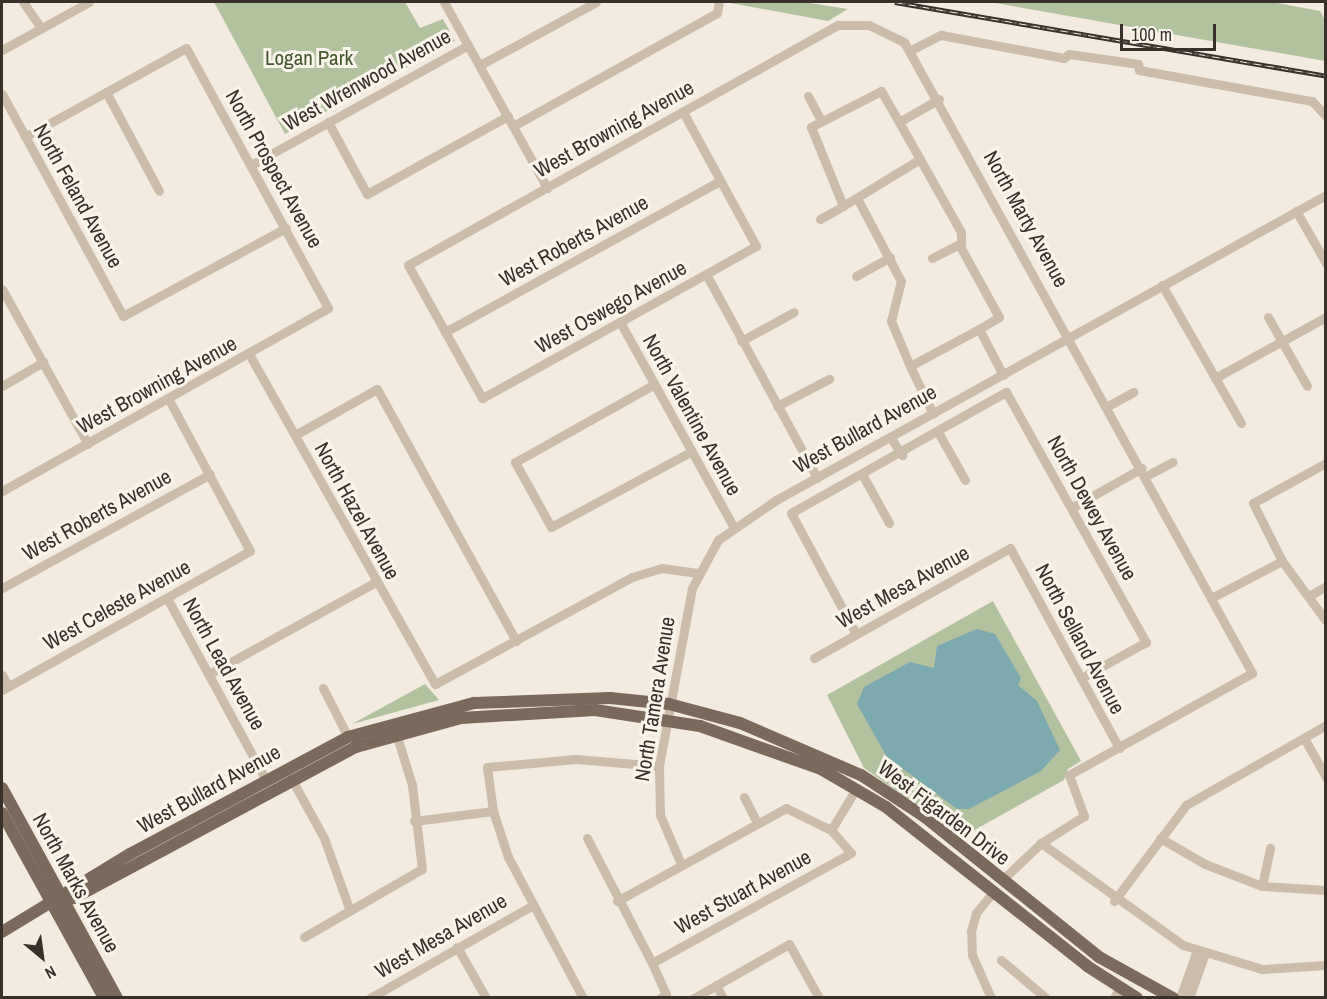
<!DOCTYPE html>
<html>
<head>
<meta charset="utf-8">
<style>
	body { margin:0 }
	#map { position:relative; width:1327px; height:999px; overflow:hidden; background:#f3ebdf; font-family:"Archivo Narrow",sans-serif }
	div>[style] { position:absolute }
	[style*='--x'] { left:calc(var(--x)*1px); top:calc(var(--y)*1px); width:calc(var(--w)*1px); rotate:calc(var(--a)*1deg) }
	.green>* { inset:0; background:#b3c29e }
	.water>* { inset:0; background:#7da9b0 }
	.minor>* { height:9px; margin:-4.5px; padding:0 4.5px; transform-origin:4.5px; border-radius:4.5px; background:#cbbdaa }
	.major>* { height:12px; margin:-6px; padding:0 6px; transform-origin:6px; border-radius:6px; background:#7b695b }
	.rail>* { height:4.5px; margin-top:-2.25px; transform-origin:0; background:repeating-linear-gradient(90deg,#faf5eb 0 7px,#39302a 0 14px); box-sizing:border-box; border-block:2px solid #39302a }
	span { translate:-50% -50%; white-space:nowrap; text-align:center; line-height:1.15; -webkit-text-stroke:6px #faf5eb; paint-order:stroke }
	.park-label { font-size:21px; color:#44572d }
	.street-label { font-size:21px; color:#39302a }
	.frame { position:absolute; inset:0; border:3px solid #39302a; pointer-events:none }
	.north { position:absolute; left:12px; top:927px; width:60px; height:60px; -webkit-text-stroke:4px #faf5eb; paint-order:stroke; rotate:151deg; font-size:16px; font-weight:700; line-height:24px; text-align:center; color:#39302a }
	.north::after { content:''; display:block; margin:auto; width:21px; height:27px; background:#39302a; clip-path:polygon(50% 0,100% 100%,50% 72%,0 100%) }
	.scale { position:absolute; left:1120px; top:24px; width:96px; height:27px; box-sizing:border-box; border:3px solid #39302a; border-top:0; padding-left:8px; font-size:18px; line-height:21px; white-space:nowrap; color:#39302a; -webkit-text-stroke:4px #faf5eb; paint-order:stroke }
</style>
</head>
<body>
<div id="map">
	<div class="green">
		<div style="clip-path:polygon(214px 2px,405px 2px,420px 28px,443px 19px,455px 41px,285px 134px)"></div>
		<div style="clip-path:polygon(725px 2px,803px 2px,848px 9px,828px 21px)"></div>
		<div style="clip-path:polygon(989px 2px,1272px 2px,1320px 11px,1325px 20px,1325px 61px)"></div>
		<div style="clip-path:polygon(993px 601px,1081px 761px,1068px 769px,1064px 780px,962px 837px,864px 768px,827px 695px)"></div>
		<div style="clip-path:polygon(425px 684px,439px 700px,352px 724px)"></div>
	</div>
	<div class="water">
		<div style="clip-path:polygon(977px 629px,995px 634px,1021px 678px,1018px 685px,1037px 701px,1060px 750px,1041px 771px,969px 809px,957px 809px,887px 757px,857px 704px,864px 687px,910px 662px,934px 668px,937px 646px)"></div>
	</div>
	<div class="minor">
		<div style="--x:23;--y:2;--w:32;--a:55"></div>
		<div style="--x:444;--y:2;--w:213;--a:61"></div>
		<div style="--x:2;--y:50;--w:99;--a:-28.9"></div>
		<div style="--x:911;--y:50;--w:34;--a:-27"></div>
		<div style="--x:941;--y:35;--w:125;--a:10.6"></div>
		<div style="--x:1064;--y:58;--w:6;--a:-39"></div>
		<div style="--x:1069;--y:54;--w:70;--a:8.2"></div>
		<div style="--x:1138;--y:64;--w:6;--a:81"></div>
		<div style="--x:1139;--y:70;--w:176;--a:10.2"></div>
		<div style="--x:1312;--y:101;--w:21;--a:47"></div>
		<div style="--x:480;--y:65;--w:132;--a:-28.5"></div>
		<div style="--x:106;--y:92;--w:112;--a:61.8"></div>
		<div style="--x:2;--y:94;--w:253;--a:61.4"></div>
		<div style="--x:123;--y:316;--w:185;--a:-28.4"></div>
		<div style="--x:808;--y:96;--w:27;--a:62"></div>
		<div style="--x:939;--y:99;--w:46;--a:150.1"></div>
		<div style="--x:899;--y:122;--w:126;--a:60.6"></div>
		<div style="--x:961;--y:232;--w:16;--a:90"></div>
		<div style="--x:961;--y:248;--w:79;--a:61.2"></div>
		<div style="--x:999;--y:317;--w:23;--a:149"></div>
		<div style="--x:979;--y:329;--w:52;--a:62.4"></div>
		<div style="--x:683;--y:112;--w:153;--a:61.4"></div>
		<div style="--x:756;--y:246;--w:57;--a:150.8"></div>
		<div style="--x:706;--y:274;--w:256;--a:151"></div>
		<div style="--x:482;--y:398;--w:152;--a:-119.1"></div>
		<div style="--x:408;--y:265;--w:492;--a:-29.2"></div>
		<div style="--x:838;--y:25;--w:31;--a:0"></div>
		<div style="--x:869;--y:25;--w:39;--a:26"></div>
		<div style="--x:904;--y:42;--w:721;--a:61.12"></div>
		<div style="--x:1252;--y:673;--w:210;--a:150.9"></div>
		<div style="--x:1069;--y:775;--w:44;--a:69.9"></div>
		<div style="--x:1084;--y:816;--w:51;--a:147.9"></div>
		<div style="--x:1041;--y:843;--w:54;--a:136.5"></div>
		<div style="--x:328;--y:122;--w:82;--a:61.6"></div>
		<div style="--x:367;--y:194;--w:161;--a:-29"></div>
		<div style="--x:899;--y:122;--w:36;--a:-120"></div>
		<div style="--x:881;--y:91;--w:79;--a:152.8"></div>
		<div style="--x:811;--y:127;--w:85;--a:67.9"></div>
		<div style="--x:843;--y:206;--w:90;--a:-31.4"></div>
		<div style="--x:513;--y:126;--w:233;--a:-29"></div>
		<div style="--x:717;--y:13;--w:11;--a:-80"></div>
		<div style="--x:251;--y:165;--w:248;--a:-28.9"></div>
		<div style="--x:857;--y:198;--w:94;--a:62.1"></div>
		<div style="--x:901;--y:281;--w:41;--a:104"></div>
		<div style="--x:891;--y:321;--w:49;--a:67.1"></div>
		<div style="--x:910;--y:366;--w:78;--a:-28.2"></div>
		<div style="--x:1296;--y:211;--w:60;--a:60"></div>
		<div style="--x:820;--y:219;--w:26;--a:-29"></div>
		<div style="--x:932;--y:258;--w:33;--a:-27"></div>
		<div style="--x:706;--y:274;--w:232;--a:61.4"></div>
		<div style="--x:856;--y:276;--w:39;--a:-29"></div>
		<div style="--x:1162;--y:285;--w:159;--a:60.2"></div>
		<div style="--x:2;--y:289;--w:177;--a:61"></div>
		<div style="--x:1268;--y:317;--w:79;--a:60.5"></div>
		<div style="--x:620;--y:322;--w:233;--a:61"></div>
		<div style="--x:445;--y:332;--w:314;--a:-28.8"></div>
		<div style="--x:741;--y:341;--w:60;--a:-28.7"></div>
		<div style="--x:249;--y:354;--w:379;--a:60.6"></div>
		<div style="--x:435;--y:684;--w:224;--a:-28.5"></div>
		<div style="--x:632;--y:577;--w:31;--a:-17"></div>
		<div style="--x:662;--y:568;--w:36;--a:8"></div>
		<div style="--x:910;--y:366;--w:53;--a:64.4"></div>
		<div style="--x:1215;--y:378;--w:127;--a:-28.8"></div>
		<div style="--x:653;--y:385;--w:158;--a:150.8"></div>
		<div style="--x:515;--y:462;--w:74;--a:61"></div>
		<div style="--x:551;--y:527;--w:158;--a:-28.3"></div>
		<div style="--x:2;--y:386;--w:48;--a:-30.3"></div>
		<div style="--x:777;--y:406;--w:59;--a:-27.4"></div>
		<div style="--x:1108;--y:406;--w:29;--a:-29"></div>
		<div style="--x:938;--y:432;--w:55;--a:60.6"></div>
		<div style="--x:295;--y:435;--w:94;--a:-29.3"></div>
		<div style="--x:377;--y:389;--w:288;--a:61.1"></div>
		<div style="--x:890;--y:437;--w:22;--a:56"></div>
		<div style="--x:1326;--y:463;--w:83;--a:151.3"></div>
		<div style="--x:1253;--y:503;--w:65;--a:63.4"></div>
		<div style="--x:1282;--y:561;--w:74;--a:53.7"></div>
		<div style="--x:862;--y:474;--w:56;--a:61.1"></div>
		<div style="--x:1146;--y:476;--w:30;--a:-28"></div>
		<div style="--x:2;--y:491;--w:374;--a:-29.3"></div>
		<div style="--x:328;--y:308;--w:296;--a:-118.6"></div>
		<div style="--x:186;--y:48;--w:184;--a:151.1"></div>
		<div style="--x:1073;--y:507;--w:79;--a:-29.5"></div>
		<div style="--x:2;--y:588;--w:237;--a:-28.7"></div>
		<div style="--x:1309;--y:596;--w:20;--a:-30"></div>
		<div style="--x:167;--y:598;--w:207;--a:61.5"></div>
		<div style="--x:1211;--y:598;--w:80;--a:-27.5"></div>
		<div style="--x:856;--y:634;--w:137;--a:-118.2"></div>
		<div style="--x:791;--y:513;--w:247;--a:-29.4"></div>
		<div style="--x:1006;--y:392;--w:287;--a:60.8"></div>
		<div style="--x:1146;--y:642;--w:74;--a:151"></div>
		<div style="--x:814;--y:658;--w:225;--a:-29.3"></div>
		<div style="--x:1010;--y:548;--w:228;--a:61.4"></div>
		<div style="--x:209;--y:674;--w:191;--a:-28.9"></div>
		<div style="--x:2;--y:675;--w:13;--a:61"></div>
		<div style="--x:323;--y:688;--w:55;--a:63"></div>
		<div style="--x:2;--y:690;--w:284;--a:-29.3"></div>
		<div style="--x:250;--y:551;--w:174;--a:-118.2"></div>
		<div style="--x:1304;--y:738;--w:45;--a:60.6"></div>
		<div style="--x:291;--y:778;--w:68;--a:61.2"></div>
		<div style="--x:324;--y:838;--w:77;--a:70.4"></div>
		<div style="--x:744;--y:797;--w:28;--a:63"></div>
		<div style="--x:414;--y:821;--w:80;--a:-7.2"></div>
		<div style="--x:831;--y:830;--w:48;--a:-58.6"></div>
		<div style="--x:587;--y:838;--w:141;--a:62.5"></div>
		<div style="--x:652;--y:963;--w:34;--a:66"></div>
		<div style="--x:666;--y:994;--w:7;--a:146"></div>
		<div style="--x:1160;--y:838;--w:52;--a:30"></div>
		<div style="--x:1205;--y:864;--w:61;--a:21.1"></div>
		<div style="--x:1262;--y:886;--w:64;--a:3.6"></div>
		<div style="--x:1041;--y:843;--w:175;--a:35.7"></div>
		<div style="--x:1183;--y:945;--w:83;--a:16.9"></div>
		<div style="--x:1262;--y:969;--w:64;--a:-3.6"></div>
		<div style="--x:681;--y:864;--w:53;--a:-113.2"></div>
		<div style="--x:660;--y:815;--w:49;--a:-91.2"></div>
		<div style="--x:659;--y:766;--w:181;--a:-79.5"></div>
		<div style="--x:692;--y:588;--w:55;--a:-61.6"></div>
		<div style="--x:718;--y:540;--w:70;--a:-34.6"></div>
		<div style="--x:776;--y:500;--w:629;--a:-29.01"></div>
		<div style="--x:1262;--y:886;--w:39;--a:-78"></div>
		<div style="--x:617;--y:901;--w:193;--a:-28.8"></div>
		<div style="--x:786;--y:808;--w:50;--a:26.1"></div>
		<div style="--x:831;--y:830;--w:30;--a:49"></div>
		<div style="--x:851;--y:853;--w:227;--a:151.1"></div>
		<div style="--x:1114;--y:901;--w:120;--a:-53.1"></div>
		<div style="--x:1186;--y:805;--w:161;--a:-29.7"></div>
		<div style="--x:304;--y:937;--w:136;--a:-30"></div>
		<div style="--x:422;--y:869;--w:85;--a:-96.8"></div>
		<div style="--x:412;--y:785;--w:58;--a:-107.2"></div>
		<div style="--x:457;--y:947;--w:59;--a:60.4"></div>
		<div style="--x:1001;--y:960;--w:59;--a:40.2"></div>
		<div style="--x:716;--y:985;--w:15;--a:62"></div>
		<div style="--x:370;--y:998;--w:185;--a:-29.7"></div>
		<div style="--x:583;--y:998;--w:160;--a:-118"></div>
		<div style="--x:508;--y:857;--w:48;--a:-108.1"></div>
		<div style="--x:493;--y:811;--w:44;--a:-97.8"></div>
		<div style="--x:487;--y:767;--w:89;--a:-5.1"></div>
		<div style="--x:576;--y:759;--w:83;--a:4.8"></div>
		<div style="--x:694;--y:998;--w:109;--a:-29.6"></div>
		<div style="--x:789;--y:944;--w:62;--a:60.9"></div>
		<div style="--x:991;--y:998;--w:47;--a:-113.8"></div>
		<div style="--x:972;--y:955;--w:24;--a:-92"></div>
		<div style="--x:971;--y:931;--w:19;--a:-74"></div>
		<div style="--x:976;--y:913;--w:28;--a:-51"></div>
		<div style="--x:1114;--y:998;--w:10;--a:-61"></div>
		<div style="--x:1180;--y:998;--w:51;--a:-70.5"></div>
		<div style="--x:1189;--y:998;--w:48;--a:-70.4"></div>
	</div>
	<div class="major">
		<div style="--x:2;--y:788;--w:239;--a:61.3"></div>
		<div style="--x:2;--y:813;--w:211;--a:61.1"></div>
		<div style="--x:52;--y:903;--w:23;--a:-13"></div>
		<div style="--x:74;--y:898;--w:320;--a:-28.2"></div>
		<div style="--x:356;--y:747;--w:109;--a:-15.4"></div>
		<div style="--x:461;--y:718;--w:134;--a:-3.4"></div>
		<div style="--x:595;--y:710;--w:106;--a:8.7"></div>
		<div style="--x:700;--y:726;--w:128;--a:19.6"></div>
		<div style="--x:821;--y:769;--w:75;--a:30.3"></div>
		<div style="--x:886;--y:807;--w:256;--a:38.3"></div>
		<div style="--x:1087;--y:966;--w:59;--a:32.6"></div>
		<div style="--x:2;--y:932;--w:150;--a:-31.4"></div>
		<div style="--x:130;--y:854;--w:247;--a:-28.2"></div>
		<div style="--x:348;--y:737;--w:131;--a:-15.1"></div>
		<div style="--x:474;--y:703;--w:136;--a:-2.1"></div>
		<div style="--x:610;--y:698;--w:59;--a:5.8"></div>
		<div style="--x:669;--y:704;--w:73;--a:15"></div>
		<div style="--x:740;--y:723;--w:132;--a:23.3"></div>
		<div style="--x:861;--y:775;--w:77;--a:33.3"></div>
		<div style="--x:925;--y:817;--w:223;--a:38.8"></div>
		<div style="--x:1099;--y:957;--w:85;--a:29"></div>
	</div>
	<div class="rail">
		<div style="--x:895;--y:2;--w:437;--a:9.7"></div>
	</div>
	<div class="park-label">
		<span style="left:309px;top:58px">Logan Park</span>
	</div>
	<div class="street-label">
		<span style="left:367px;top:80px;rotate:-29deg">West Wrenwood Avenue</span>
		<span style="left:614px;top:129px;rotate:-29deg">West Browning Avenue</span>
		<span style="left:274px;top:169px;rotate:61deg">North Prospect Avenue</span>
		<span style="left:78px;top:196px;rotate:61deg">North Feland Avenue</span>
		<span style="left:1026px;top:219px;rotate:61deg">North Marty Avenue</span>
		<span style="left:574px;top:241px;rotate:-29deg">West Roberts Avenue</span>
		<span style="left:611px;top:307px;rotate:-29deg">West Oswego Avenue</span>
		<span style="left:157px;top:385px;rotate:-29deg">West Browning Avenue</span>
		<span style="left:692px;top:415px;rotate:61deg">North Valentine Avenue</span>
		<span style="left:865px;top:429px;rotate:-29deg">West Bullard Avenue</span>
		<span style="left:1092px;top:508px;rotate:61deg">North Dewey Avenue</span>
		<span style="left:357px;top:511px;rotate:61deg">North Hazel Avenue</span>
		<span style="left:97px;top:515px;rotate:-29deg">West Roberts Avenue</span>
		<span style="left:903px;top:587px;rotate:-29deg">West Mesa Avenue</span>
		<span style="left:117px;top:605px;rotate:-29deg">West Celeste Avenue</span>
		<span style="left:1080px;top:639px;rotate:62deg">North Selland Avenue</span>
		<span style="left:224px;top:664px;rotate:61deg">North Lead Avenue</span>
		<span style="left:655px;top:699px;rotate:-81deg">North Tamera Avenue</span>
		<span style="left:209px;top:789px;rotate:-29deg">West Bullard Avenue</span>
		<span style="left:944px;top:813px;rotate:37deg">West Figarden Drive</span>
		<span style="left:76px;top:883px;rotate:61deg">North Marks Avenue</span>
		<span style="left:743px;top:892px;rotate:-29deg">West Stuart Avenue</span>
		<span style="left:441px;top:936px;rotate:-30deg">West Mesa Avenue</span>
	</div>
	<div class="frame"></div>
	<div class="north">N</div>
	<div class="scale">100 m</div>
</div>
</body>
</html>
